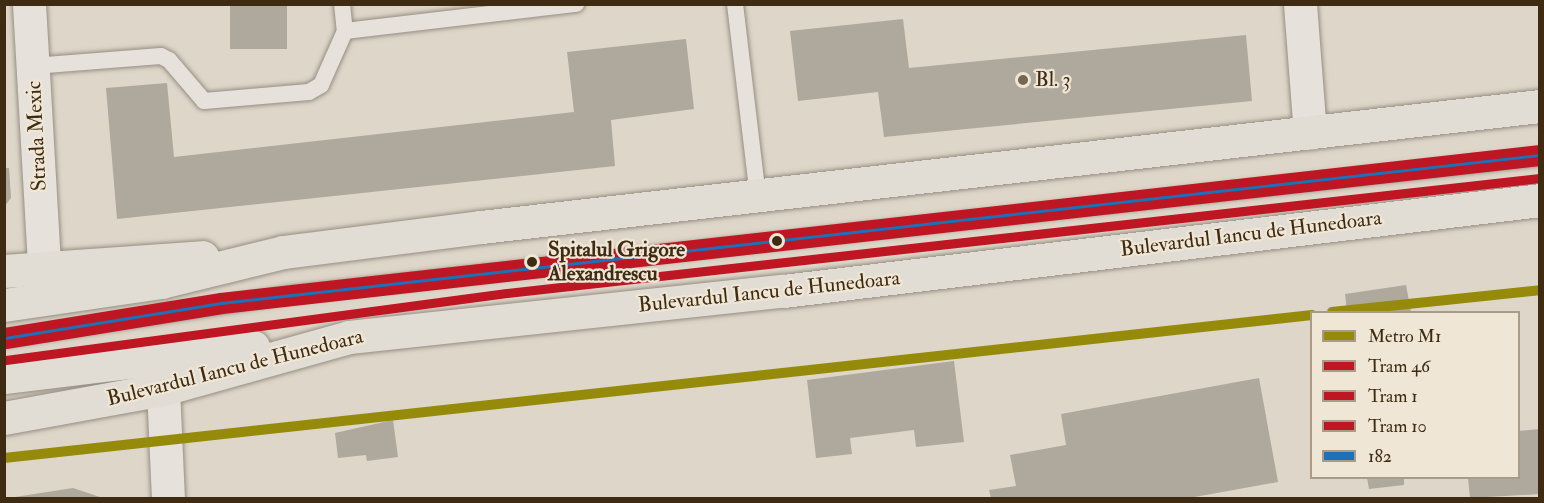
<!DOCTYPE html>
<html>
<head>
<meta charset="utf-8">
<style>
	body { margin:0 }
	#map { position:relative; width:1544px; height:503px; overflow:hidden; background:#ded6c8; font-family:"IM FELL Double Pica",serif }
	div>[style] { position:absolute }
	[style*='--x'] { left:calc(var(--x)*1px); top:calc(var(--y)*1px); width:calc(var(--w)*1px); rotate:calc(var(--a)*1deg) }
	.building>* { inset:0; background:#afa89d; transform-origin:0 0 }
	.roads { filter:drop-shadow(0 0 2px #958e83) drop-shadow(0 0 2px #958e83) }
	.service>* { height:16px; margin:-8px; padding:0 8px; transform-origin:8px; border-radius:8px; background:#e6e1da }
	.minor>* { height:33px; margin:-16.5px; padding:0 16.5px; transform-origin:16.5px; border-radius:16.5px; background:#e6e1da }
	.primary>* { height:33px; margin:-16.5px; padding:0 16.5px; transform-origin:16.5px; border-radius:16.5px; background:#e1dcd4 }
	.bus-1>* { height:9px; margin:-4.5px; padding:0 4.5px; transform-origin:4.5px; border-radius:4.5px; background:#1d71b8 }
	.tram-1>* { height:9px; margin:-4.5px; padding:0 4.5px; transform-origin:4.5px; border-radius:4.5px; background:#be1622 }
	.tram-2>* { height:9px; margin:-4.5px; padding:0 4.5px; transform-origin:4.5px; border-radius:4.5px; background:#be1622 }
	.tram-3>* { height:9px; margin:-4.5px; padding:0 4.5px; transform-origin:4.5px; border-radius:4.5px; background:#be1622 }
	.metro-1>* { height:10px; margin:-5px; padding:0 5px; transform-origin:5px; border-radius:5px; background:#958a0a }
	.dots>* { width:16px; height:16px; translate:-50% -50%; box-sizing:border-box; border:3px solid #efe6d5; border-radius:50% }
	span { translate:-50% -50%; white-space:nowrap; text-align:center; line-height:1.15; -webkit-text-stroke:4.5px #efe6d5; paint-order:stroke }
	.poi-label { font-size:21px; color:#3e2b12 }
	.left { translate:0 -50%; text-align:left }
	.street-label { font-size:21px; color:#3e2b12 }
	.stop-label { font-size:21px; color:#3e2b12; font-weight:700 }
	.frame { position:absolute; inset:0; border:6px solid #3e2b12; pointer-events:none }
	.legend { position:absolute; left:1310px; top:311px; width:210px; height:168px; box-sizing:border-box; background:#efe6d5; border:2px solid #a89b87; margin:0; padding:8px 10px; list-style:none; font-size:18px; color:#3e2b12 }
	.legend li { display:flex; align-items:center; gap:12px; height:30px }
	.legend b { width:30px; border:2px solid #a89b87 }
</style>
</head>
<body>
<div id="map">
	<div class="building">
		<div style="left:230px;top:4px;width:57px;height:45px"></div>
		<div style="clip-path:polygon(903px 19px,909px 68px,1246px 35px,1252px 101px,884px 137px,878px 92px,798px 101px,790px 31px)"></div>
		<div style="clip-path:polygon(686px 39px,694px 109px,611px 120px,615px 166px,117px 219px,106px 88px,167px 83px,174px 157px,574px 112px,567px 52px)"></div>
		<div style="clip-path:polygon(4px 168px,9px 168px,11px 198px,4px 207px)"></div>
		<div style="clip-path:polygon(1406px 285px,1411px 312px,1347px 312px,1345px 294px)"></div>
		<div style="clip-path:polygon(954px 361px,964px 442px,916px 447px,914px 430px,850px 438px,852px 454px,816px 458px,807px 380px)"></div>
		<div style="clip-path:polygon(1259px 378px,1278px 482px,1189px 498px,991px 498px,989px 490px,1016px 486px,1010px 455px,1066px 445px,1061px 414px)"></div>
		<div style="clip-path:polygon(393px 420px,398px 457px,367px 461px,366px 455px,338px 458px,335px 433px)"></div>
		<div style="clip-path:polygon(1540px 429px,1540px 494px,1470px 498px,1468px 478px,1518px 478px,1518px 431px)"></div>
		<div style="clip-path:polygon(1367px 478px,1404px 478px,1404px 485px,1369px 489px)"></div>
		<div style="clip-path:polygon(73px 488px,103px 498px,15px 498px,15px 497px)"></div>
	</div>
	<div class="roads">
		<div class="service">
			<div style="--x:342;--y:4;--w:27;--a:84"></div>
			<div style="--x:345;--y:31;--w:233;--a:-6.7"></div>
			<div style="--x:735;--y:4;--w:194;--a:83.2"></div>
			<div style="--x:33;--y:66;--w:128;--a:-4.5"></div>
			<div style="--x:161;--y:56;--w:9;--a:27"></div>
			<div style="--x:169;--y:60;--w:54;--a:49.5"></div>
			<div style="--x:204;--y:101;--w:105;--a:-4.9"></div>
			<div style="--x:309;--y:92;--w:14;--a:-30"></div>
			<div style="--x:321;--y:85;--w:59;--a:-66"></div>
			<div style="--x:4;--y:339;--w:295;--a:-8.8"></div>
			<div style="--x:296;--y:294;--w:1252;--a:-6.28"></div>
		</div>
		<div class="minor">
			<div style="--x:29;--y:4;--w:263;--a:86.7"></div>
			<div style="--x:1300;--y:4;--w:129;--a:85.6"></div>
			<div style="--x:163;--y:389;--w:109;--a:87.4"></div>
		</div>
		<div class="primary">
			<div style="--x:4;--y:271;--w:199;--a:-4"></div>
			<div style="--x:4;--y:305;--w:159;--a:-8.3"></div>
			<div style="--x:161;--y:282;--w:126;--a:-13.8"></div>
			<div style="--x:283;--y:252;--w:200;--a:-7.2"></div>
			<div style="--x:481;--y:227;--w:1066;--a:-6.52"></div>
			<div style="--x:4;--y:377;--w:251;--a:-6.9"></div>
			<div style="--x:4;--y:418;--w:162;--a:-10.3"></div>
			<div style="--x:163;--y:389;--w:193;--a:-15.6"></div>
			<div style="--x:349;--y:337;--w:436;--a:-6.1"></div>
			<div style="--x:783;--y:291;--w:762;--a:-6.85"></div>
		</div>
	</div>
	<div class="bus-1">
		<div style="--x:4;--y:339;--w:295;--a:-8.8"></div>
		<div style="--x:296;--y:294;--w:1252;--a:-6.28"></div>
	</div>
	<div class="tram-1">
		<div style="--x:4;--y:332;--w:219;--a:-9.2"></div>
		<div style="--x:220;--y:297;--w:1328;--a:-6.4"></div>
	</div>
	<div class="tram-2">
		<div style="--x:6;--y:344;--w:219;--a:-9.2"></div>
		<div style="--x:222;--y:309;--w:1326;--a:-6.41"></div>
	</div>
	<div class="tram-3">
		<div style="--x:6;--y:360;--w:505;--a:-7.62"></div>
		<div style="--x:507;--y:293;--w:1039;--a:-6.35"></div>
	</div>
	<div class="metro-1">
		<div style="--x:1332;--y:312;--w:209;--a:-6"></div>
		<div style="--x:4;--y:458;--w:1316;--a:-6.24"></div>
	</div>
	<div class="dots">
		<div style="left:1023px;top:80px;background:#766752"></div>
		<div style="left:777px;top:241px;background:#3e2b12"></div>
		<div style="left:532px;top:262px;background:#3e2b12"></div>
	</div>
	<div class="poi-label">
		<span class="left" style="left:1035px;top:80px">Bl. 3</span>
	</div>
	<div class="street-label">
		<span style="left:37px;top:136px;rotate:-93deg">Strada Mexic</span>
		<span style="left:1251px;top:234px;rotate:-7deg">Bulevardul Iancu de Hunedoara</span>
		<span style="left:769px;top:292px;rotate:-6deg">Bulevardul Iancu de Hunedoara</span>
		<span style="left:235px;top:368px;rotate:-14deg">Bulevardul Iancu de Hunedoara</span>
	</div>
	<div class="stop-label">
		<span class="left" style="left:548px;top:262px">Spitalul Grigore<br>Alexandrescu</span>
	</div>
	<div class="frame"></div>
	<ul class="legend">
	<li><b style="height:8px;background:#958a0a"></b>Metro M1</li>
	<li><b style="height:8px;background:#be1622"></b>Tram 46</li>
	<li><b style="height:8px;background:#be1622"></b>Tram 1</li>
	<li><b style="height:8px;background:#be1622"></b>Tram 10</li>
	<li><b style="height:8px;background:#1d71b8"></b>182</li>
	</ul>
</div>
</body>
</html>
